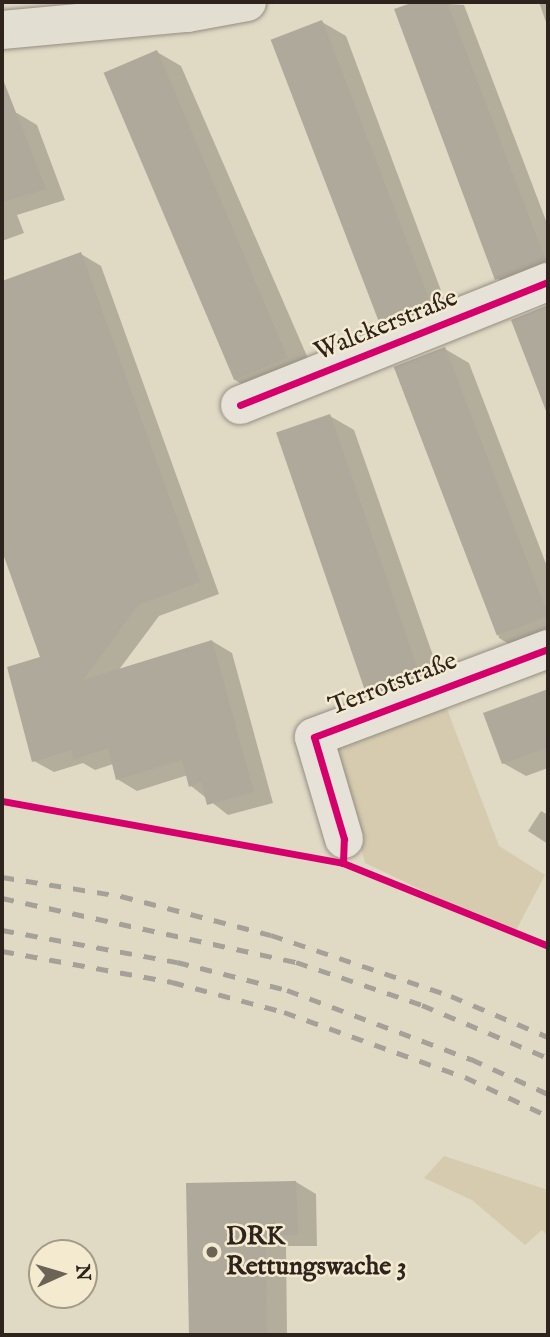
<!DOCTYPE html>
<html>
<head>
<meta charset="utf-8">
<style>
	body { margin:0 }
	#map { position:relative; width:550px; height:1337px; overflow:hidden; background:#e0d9c4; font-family:"IM FELL English",serif }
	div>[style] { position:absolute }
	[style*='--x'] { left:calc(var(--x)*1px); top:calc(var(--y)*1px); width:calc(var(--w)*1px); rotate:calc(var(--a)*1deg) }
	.green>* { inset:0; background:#d6cbaf }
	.shadow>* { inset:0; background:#0003 }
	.building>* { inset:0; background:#aea99b; transform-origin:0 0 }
	.roads { filter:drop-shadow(0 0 2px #948e82) drop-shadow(0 0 2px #948e82) }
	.minor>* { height:38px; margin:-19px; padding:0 19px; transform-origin:19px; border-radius:19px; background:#e7e2d8 }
	.major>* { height:38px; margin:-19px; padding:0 19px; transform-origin:19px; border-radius:19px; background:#e3ded2 }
	.rail>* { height:5px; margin-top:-2.5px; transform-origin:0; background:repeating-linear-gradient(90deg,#a5a199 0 12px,transparent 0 24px) }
	.cycleway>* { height:7px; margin:-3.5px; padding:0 3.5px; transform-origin:3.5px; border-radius:3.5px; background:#d6006c }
	.dots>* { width:19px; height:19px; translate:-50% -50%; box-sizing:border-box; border:4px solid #f3ead0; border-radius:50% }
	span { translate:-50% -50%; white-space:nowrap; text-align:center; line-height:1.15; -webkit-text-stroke:5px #f3ead0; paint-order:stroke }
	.street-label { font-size:26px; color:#2e231d }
	.poi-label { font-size:26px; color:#2e231d; font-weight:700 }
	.left { translate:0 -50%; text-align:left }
	.frame { position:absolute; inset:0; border:4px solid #2e231d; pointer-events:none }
	.north { position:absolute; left:28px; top:1239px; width:70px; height:70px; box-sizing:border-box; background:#f3ead0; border:2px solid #a49a88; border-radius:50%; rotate:86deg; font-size:19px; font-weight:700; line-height:28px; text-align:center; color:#2e231d }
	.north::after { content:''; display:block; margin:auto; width:24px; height:32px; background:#6c6357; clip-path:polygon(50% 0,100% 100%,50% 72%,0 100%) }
</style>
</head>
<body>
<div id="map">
	<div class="green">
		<div style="clip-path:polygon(444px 701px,499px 846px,545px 875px,514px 934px,365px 863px,334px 744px)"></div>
		<div style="clip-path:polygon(444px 1156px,548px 1190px,548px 1236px,542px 1230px,525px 1245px,472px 1200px,424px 1178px)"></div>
	</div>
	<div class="shadow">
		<div style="clip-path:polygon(419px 2px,464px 5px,548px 226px,548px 280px,518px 291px,496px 278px,396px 10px)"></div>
		<div style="clip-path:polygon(539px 2px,548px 2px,548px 28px)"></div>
		<div style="clip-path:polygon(322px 22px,346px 36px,452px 320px,404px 339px,380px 325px)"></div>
		<div style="clip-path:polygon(157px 52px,181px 66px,313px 370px,259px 394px,235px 380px)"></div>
		<div style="clip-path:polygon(17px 113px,37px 125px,65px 200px,17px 215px,24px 233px,2px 241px,2px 114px)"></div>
		<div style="clip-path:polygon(81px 254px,101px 266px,219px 594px,159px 616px,118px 671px,212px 641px,232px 653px,273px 803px,228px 815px,191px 786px,188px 775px,137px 791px,117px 779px,113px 764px,95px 770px,83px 763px,54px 772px,34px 761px,43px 659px,2px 550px,2px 283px)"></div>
		<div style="clip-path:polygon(548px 306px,548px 413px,514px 321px)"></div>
		<div style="clip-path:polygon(445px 349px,469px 363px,548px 569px,548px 642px,523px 652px,499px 638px)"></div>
		<div style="clip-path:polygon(330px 416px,354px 430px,444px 687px,393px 706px,369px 692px)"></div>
		<div style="clip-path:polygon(548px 692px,548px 768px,526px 776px,503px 763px,485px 714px)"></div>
		<div style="clip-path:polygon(541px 811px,548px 815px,548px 844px,528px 831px)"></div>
		<div style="clip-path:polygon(296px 1182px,316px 1194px,317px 1246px,286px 1246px,287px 1335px,191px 1335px,188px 1184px)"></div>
	</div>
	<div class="building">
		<div style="clip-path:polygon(414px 2px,447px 2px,546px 261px,495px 280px,394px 9px)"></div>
		<div style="left:322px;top:20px;width:305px;height:55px;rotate:69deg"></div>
		<div style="left:157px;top:50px;width:334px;height:58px;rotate:67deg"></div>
		<div style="clip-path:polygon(2px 77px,46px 189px,2px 202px)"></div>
		<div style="clip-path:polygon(81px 252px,200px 582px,138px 605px,83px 680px,212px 640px,254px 792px,207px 805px,201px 782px,189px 787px,182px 760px,116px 780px,108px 748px,73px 760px,72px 750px,32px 762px,7px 667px,40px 657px,2px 551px,2px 281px)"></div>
		<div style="clip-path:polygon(548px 305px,548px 411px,546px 411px,511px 320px)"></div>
		<div style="left:445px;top:347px;width:288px;height:55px;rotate:69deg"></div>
		<div style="left:330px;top:414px;width:275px;height:57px;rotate:71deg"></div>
		<div style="clip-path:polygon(548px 689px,548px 747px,502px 764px,483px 713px)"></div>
		<div style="clip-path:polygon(296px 1181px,298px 1235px,266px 1235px,267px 1335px,189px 1335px,186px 1183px)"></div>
	</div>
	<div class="roads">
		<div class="minor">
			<div style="--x:240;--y:405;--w:332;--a:-21.8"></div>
			<div style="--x:344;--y:839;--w:106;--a:-106.4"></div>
			<div style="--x:314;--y:737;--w:250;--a:-20.6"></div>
		</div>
		<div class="major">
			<div style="--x:2;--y:30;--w:186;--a:-5.3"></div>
			<div style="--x:187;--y:13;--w:61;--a:-10.4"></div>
		</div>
	</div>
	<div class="rail">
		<div style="--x:2;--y:877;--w:121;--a:9.1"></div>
		<div style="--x:121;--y:896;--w:155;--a:14.6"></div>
		<div style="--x:271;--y:935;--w:190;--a:18.7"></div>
		<div style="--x:451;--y:996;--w:105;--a:22.9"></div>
		<div style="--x:2;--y:898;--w:301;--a:12.3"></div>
		<div style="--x:296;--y:962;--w:133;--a:18.8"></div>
		<div style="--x:422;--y:1005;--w:137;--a:22.8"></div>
		<div style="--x:2;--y:930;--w:178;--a:10.4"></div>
		<div style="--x:177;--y:962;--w:114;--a:14.3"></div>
		<div style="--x:287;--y:990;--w:197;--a:20.6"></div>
		<div style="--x:471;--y:1059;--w:85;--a:24.4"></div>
		<div style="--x:2;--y:951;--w:173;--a:10.3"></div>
		<div style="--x:172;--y:982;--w:116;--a:15"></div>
		<div style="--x:284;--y:1012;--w:192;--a:19.8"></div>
		<div style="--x:465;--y:1077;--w:92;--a:25.2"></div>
	</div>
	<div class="cycleway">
		<div style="--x:240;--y:405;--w:332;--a:-21.8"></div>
		<div style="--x:2;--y:801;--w:347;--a:10.3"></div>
		<div style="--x:343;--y:863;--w:221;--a:22"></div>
		<div style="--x:343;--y:863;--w:24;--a:-88"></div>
		<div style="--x:344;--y:839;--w:106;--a:-106.4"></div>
		<div style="--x:314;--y:737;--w:250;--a:-20.6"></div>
	</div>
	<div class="dots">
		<div style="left:212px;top:1252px;background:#6c6357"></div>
	</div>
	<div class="street-label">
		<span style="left:386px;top:325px;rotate:-22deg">Walckerstraße</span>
		<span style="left:393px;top:684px;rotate:-21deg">Terrotstraße</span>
	</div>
	<div class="poi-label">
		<span class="left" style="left:226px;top:1252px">DRK<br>Rettungswache 3</span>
	</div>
	<div class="frame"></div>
	<div class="north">N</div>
</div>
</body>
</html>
